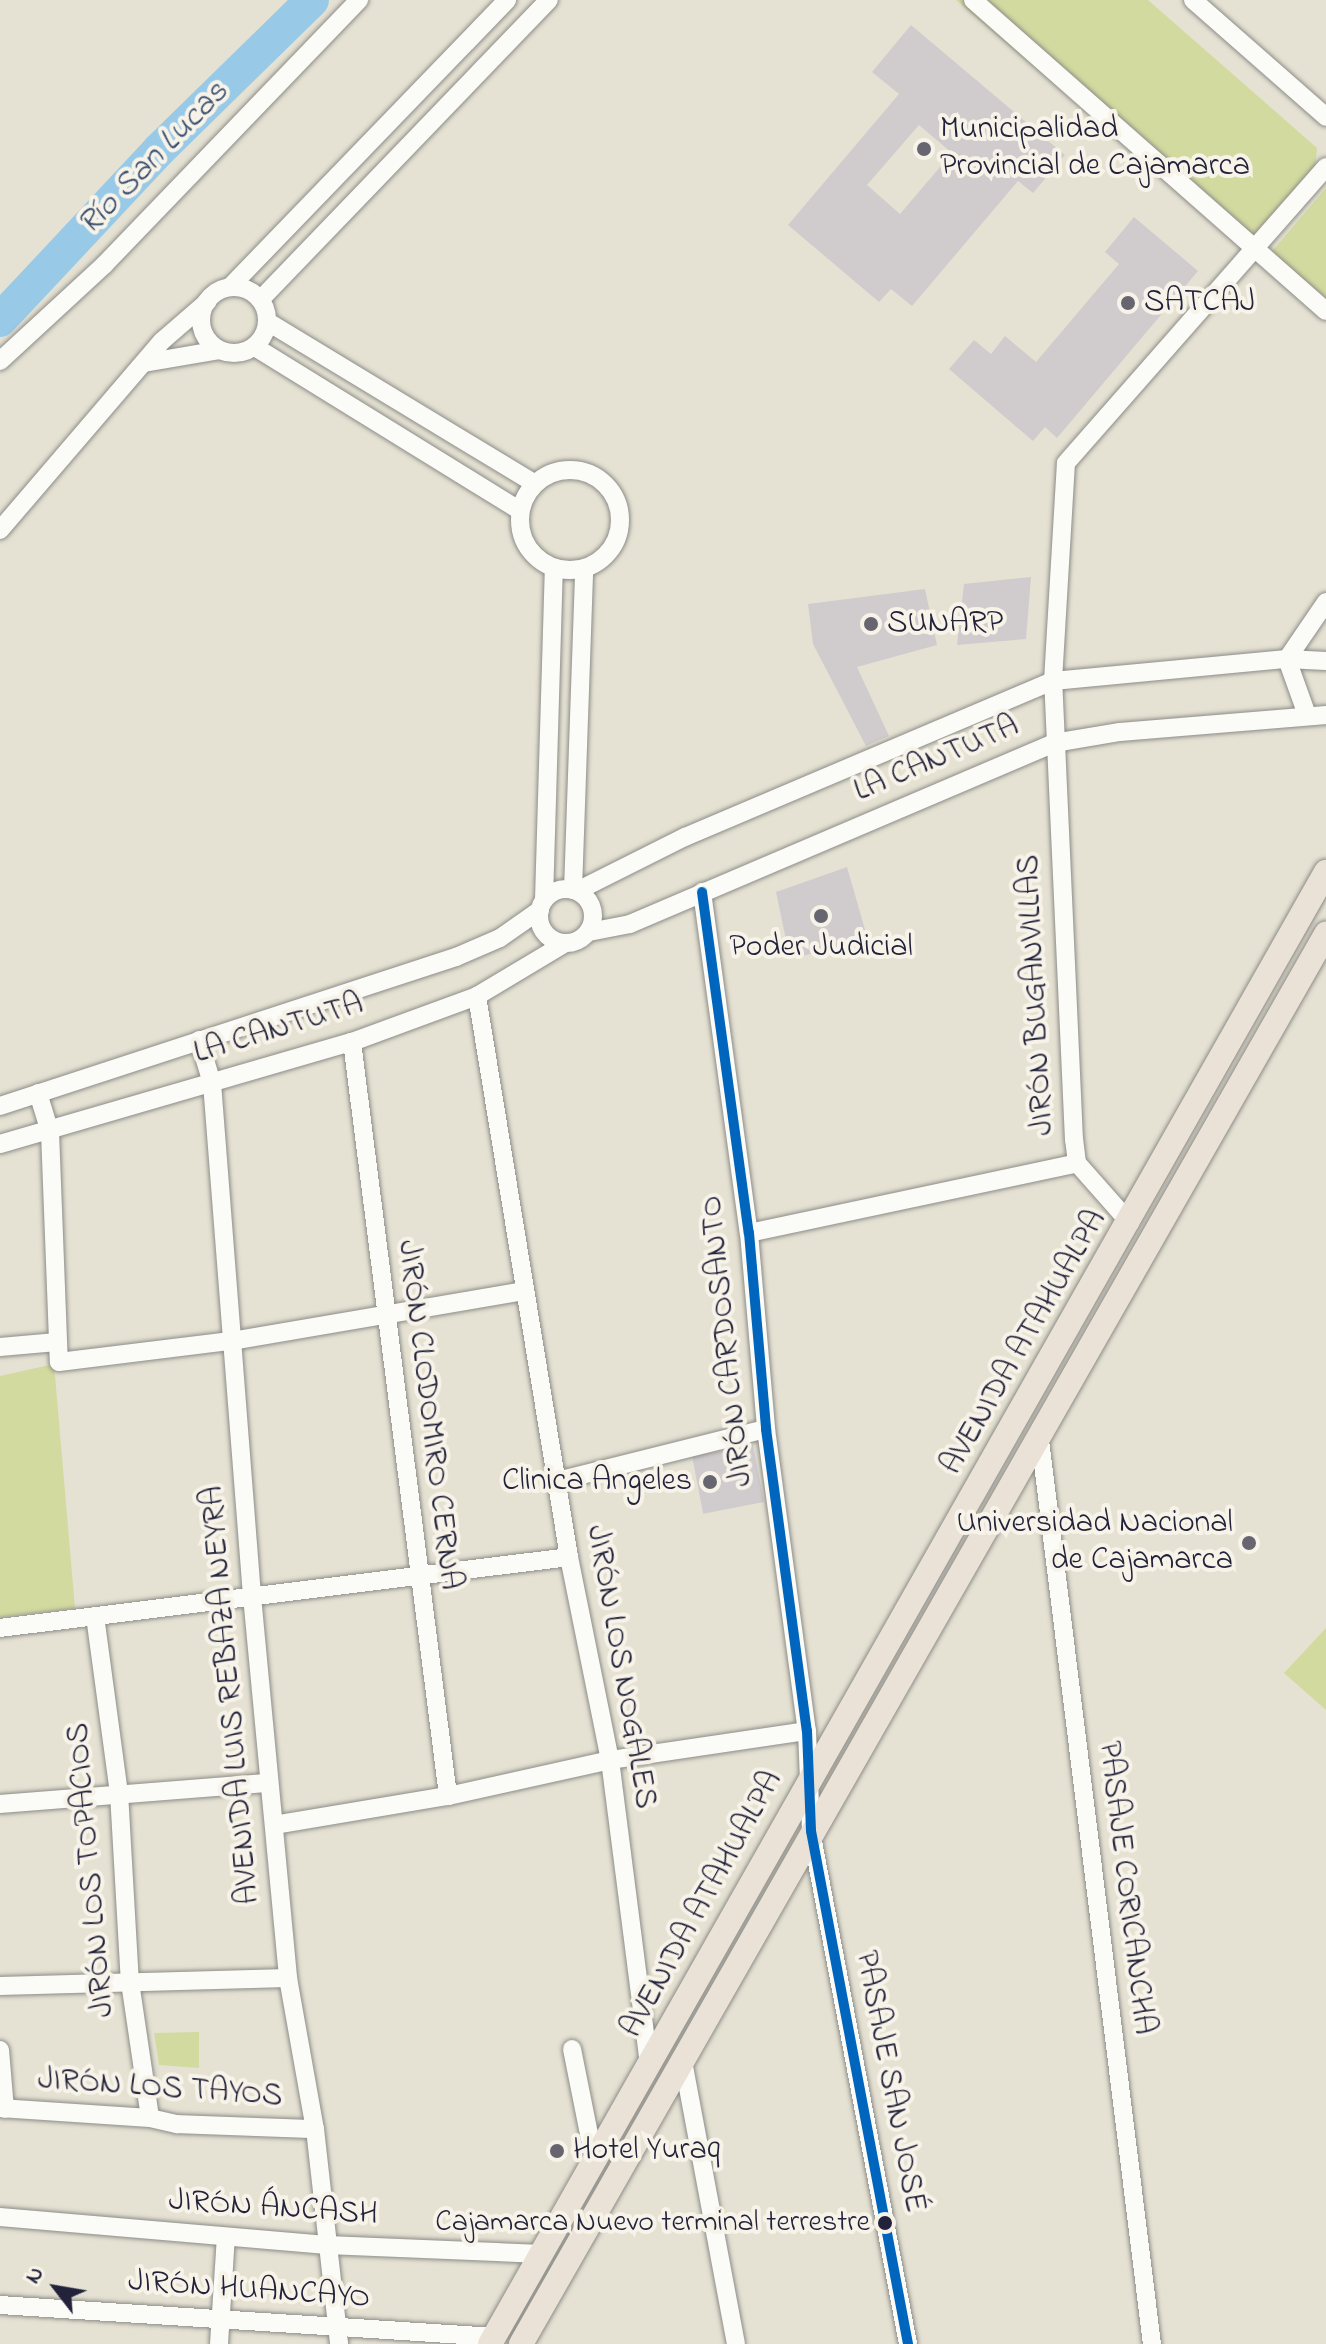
<!DOCTYPE html>
<html>
<head>
<meta charset="utf-8">
<style>
	body { margin:0 }
	#map { position:relative; width:1326px; height:2344px; overflow:hidden; background:#e5e2d3; font-family:"Indie Flower",sans-serif }
	div>[style] { position:absolute }
	[style*='--x'] { left:calc(var(--x)*1px); top:calc(var(--y)*1px); width:calc(var(--w)*1px); rotate:calc(var(--a)*1deg) }
	.green>* { inset:0; background:#d3da9f }
	.river>* { height:34px; margin:-17px; padding:0 17px; transform-origin:17px; border-radius:17px; background:#98c9e7 }
	.building>* { inset:0; background:#d0cbcd; transform-origin:0 0 }
	.roads { filter:drop-shadow(0 0 2px #8d8c88) drop-shadow(0 0 2px #8d8c88) }
	.minor>* { height:18px; margin:-9px; padding:0 9px; transform-origin:9px; border-radius:9px; background:#fbfbf8 }
	.minor>.ring { margin:-9px; padding:0; box-sizing:content-box; background:none; border:18px solid #fbfbf8; border-radius:50% }
	.major>* { height:24px; margin:-12px; padding:0 12px; transform-origin:12px; border-radius:12px; background:#eae2d6 }
	.bus-1>* { height:10px; margin:-5px; padding:0 5px; transform-origin:5px; border-radius:5px; background:#0065bd }
	.dots>* { width:22px; height:22px; translate:-50% -50%; box-sizing:border-box; border:4px solid #f7f3e8; border-radius:50% }
	span { translate:-50% -50%; white-space:nowrap; text-align:center; line-height:1.15; -webkit-text-stroke:8px #f7f3e8; paint-order:stroke }
	.bus-label { font-size:30px; color:#22223b }
	.right { translate:-100% -50%; text-align:right }
	.poi-label { font-size:32px; color:#22223b }
	.left { translate:0 -50%; text-align:left }
	.street-label { font-size:32px; color:#22223b }
	.water-label { font-size:34px; color:#3c5171; font-style:italic }
	.north { position:absolute; left:16px; top:2248px; width:80px; height:80px; -webkit-text-stroke:6px #f7f3e8; paint-order:stroke; rotate:301deg; font-size:22px; font-weight:700; line-height:32px; text-align:center; color:#22223b }
	.north::after { content:''; display:block; margin:auto; width:28px; height:36px; background:#22223b; clip-path:polygon(50% 0,100% 100%,50% 72%,0 100%) }
</style>
</head>
<body>
<div id="map">
	<div class="green">
		<div style="clip-path:polygon(956px 0,1148px 0,1317px 148px,1315px 170px,1254px 243px,1236px 240px)"></div>
		<div style="clip-path:polygon(1326px 188px,1326px 318px,1262px 263px)"></div>
		<div style="clip-path:polygon(54px 1364px,75px 1608px,0 1617px,0 1376px)"></div>
		<div style="clip-path:polygon(1326px 1628px,1326px 1710px,1284px 1673px)"></div>
		<div style="clip-path:polygon(199px 2032px,199px 2068px,159px 2065px,154px 2033px)"></div>
	</div>
	<div class="river">
		<div style="--x:0;--y:320;--w:233;--a:-46.9"></div>
		<div style="--x:159;--y:150;--w:214;--a:-44.4"></div>
	</div>
	<div class="building">
		<div style="clip-path:polygon(evenodd,911px 25px,1065px 155px,1033px 193px,1018px 181px,912px 306px,891px 289px,879px 302px,788px 225px,899px 94px,872px 72px,911px 25px,919px 125px,952px 153px,900px 214px,867px 185px,919px 125px)"></div>
		<div style="clip-path:polygon(1134px 217px,1198px 271px,1057px 438px,1045px 427px,1033px 441px,949px 369px,974px 340px,991px 354px,1005px 336px,1036px 362px,1119px 264px,1105px 252px)"></div>
		<div style="clip-path:polygon(1031px 577px,1026px 639px,957px 645px,964px 584px)"></div>
		<div style="clip-path:polygon(925px 589px,937px 645px,857px 667px,889px 736px,866px 746px,813px 644px,808px 604px)"></div>
		<div style="clip-path:polygon(847px 867px,868px 940px,790px 959px,776px 892px)"></div>
		<div style="left:753px;top:1445px;width:58px;height:62px;rotate:79deg"></div>
	</div>
	<div class="roads">
		<div class="minor">
			<div style="--x:973;--y:0;--w:470;--a:41.4"></div>
			<div style="--x:1193;--y:0;--w:177;--a:41.3"></div>
			<div class="ring" style="left:201px;top:287px;width:48px;height:48px"></div>
			<div style="--x:230;--y:287;--w:399;--a:-46"></div>
			<div style="--x:261;--y:299;--w:415;--a:-46.1"></div>
			<div style="--x:268;--y:322;--w:312;--a:31.2"></div>
			<div style="--x:255;--y:347;--w:312;--a:31.7"></div>
			<div style="--x:0;--y:361;--w:142;--a:-42.7"></div>
			<div style="--x:104;--y:265;--w:368;--a:-46.1"></div>
			<div style="--x:144;--y:363;--w:76;--a:-9.8"></div>
			<div class="ring" style="left:520px;top:470px;width:82px;height:82px"></div>
			<div style="--x:0;--y:530;--w:249;--a:-49.4"></div>
			<div style="--x:162;--y:341;--w:60;--a:-40.9"></div>
			<div style="--x:1307;--y:715;--w:59;--a:-109.7"></div>
			<div style="--x:1287;--y:659;--w:69;--a:-55.6"></div>
			<div class="ring" style="left:539px;top:889px;width:36px;height:36px"></div>
			<div style="--x:573;--y:890;--w:321;--a:-88"></div>
			<div style="--x:577;--y:891;--w:121;--a:-26.6"></div>
			<div style="--x:685;--y:837;--w:400;--a:-23"></div>
			<div style="--x:1053;--y:681;--w:235;--a:-5.4"></div>
			<div style="--x:1287;--y:659;--w:39;--a:3"></div>
			<div style="--x:702;--y:892;--w:344;--a:82.2"></div>
			<div style="--x:749;--y:1233;--w:197;--a:85"></div>
			<div style="--x:766;--y:1429;--w:305;--a:82.3"></div>
			<div style="--x:807;--y:1731;--w:100;--a:87.7"></div>
			<div style="--x:811;--y:1831;--w:522;--a:79.29"></div>
			<div style="--x:544;--y:900;--w:332;--a:-88.3"></div>
			<div style="--x:589;--y:932;--w:42;--a:-11"></div>
			<div style="--x:630;--y:924;--w:461;--a:-23.1"></div>
			<div style="--x:1054;--y:743;--w:67;--a:-9.5"></div>
			<div style="--x:1120;--y:732;--w:207;--a:-4.7"></div>
			<div style="--x:477;--y:996;--w:568;--a:80.69"></div>
			<div style="--x:569;--y:1557;--w:207;--a:78.6"></div>
			<div style="--x:610;--y:1760;--w:308;--a:82.7"></div>
			<div style="--x:199;--y:1040;--w:45;--a:73.2"></div>
			<div style="--x:212;--y:1083;--w:515;--a:85.54"></div>
			<div style="--x:252;--y:1596;--w:384;--a:84.6"></div>
			<div style="--x:288;--y:1978;--w:153;--a:79.9"></div>
			<div style="--x:315;--y:2129;--w:216;--a:83.6"></div>
			<div style="--x:352;--y:1042;--w:760;--a:82.74"></div>
			<div style="--x:38;--y:1093;--w:41;--a:72.9"></div>
			<div style="--x:50;--y:1132;--w:230;--a:87.8"></div>
			<div style="--x:59;--y:1362;--w:173;--a:-7"></div>
			<div style="--x:231;--y:1341;--w:298;--a:-9.7"></div>
			<div style="--x:0;--y:1106;--w:480;--a:-18.1"></div>
			<div style="--x:456;--y:957;--w:48;--a:-23.4"></div>
			<div style="--x:500;--y:938;--w:49;--a:-35"></div>
			<div style="--x:0;--y:1144;--w:366;--a:-16.2"></div>
			<div style="--x:352;--y:1042;--w:133;--a:-20.2"></div>
			<div style="--x:477;--y:996;--w:101;--a:-30.9"></div>
			<div style="--x:1130;--y:1223;--w:80;--a:-131.5"></div>
			<div style="--x:1077;--y:1163;--w:23;--a:-97"></div>
			<div style="--x:1074;--y:1140;--w:459;--a:-92.6"></div>
			<div style="--x:1053;--y:681;--w:218;--a:-86.6"></div>
			<div style="--x:1066;--y:463;--w:394;--a:-48.7"></div>
			<div style="--x:749;--y:1233;--w:335;--a:-12"></div>
			<div style="--x:0;--y:1347;--w:57;--a:-5"></div>
			<div style="--x:1040;--y:1440;--w:911;--a:82.94"></div>
			<div style="--x:557;--y:1481;--w:215;--a:-14"></div>
			<div style="--x:95;--y:1616;--w:179;--a:82.3"></div>
			<div style="--x:119;--y:1793;--w:189;--a:86.7"></div>
			<div style="--x:130;--y:1982;--w:137;--a:81.6"></div>
			<div style="--x:0;--y:1628;--w:573;--a:-7.11"></div>
			<div style="--x:0;--y:1804;--w:270;--a:-4.5"></div>
			<div style="--x:274;--y:1825;--w:176;--a:-9.5"></div>
			<div style="--x:448;--y:1796;--w:166;--a:-12.5"></div>
			<div style="--x:610;--y:1760;--w:199;--a:-8.4"></div>
			<div style="--x:0;--y:1986;--w:288;--a:-1.6"></div>
			<div style="--x:572;--y:2049;--w:117;--a:78.7"></div>
			<div style="--x:0;--y:2050;--w:59;--a:85.2"></div>
			<div style="--x:683;--y:2061;--w:288;--a:79.4"></div>
			<div style="--x:0;--y:2108;--w:150;--a:3.8"></div>
			<div style="--x:150;--y:2118;--w:28;--a:13"></div>
			<div style="--x:177;--y:2124;--w:138;--a:2.1"></div>
			<div style="--x:0;--y:2217;--w:328;--a:4.9"></div>
			<div style="--x:327;--y:2245;--w:215;--a:2.4"></div>
			<div style="--x:0;--y:2305;--w:496;--a:3.7"></div>
			<div style="--x:219;--y:2344;--w:107;--a:-86.3"></div>
		</div>
		<div class="major">
			<div style="--x:490;--y:2344;--w:1693;--a:-60.41"></div>
			<div style="--x:521;--y:2344;--w:1624;--a:-60.28"></div>
		</div>
	</div>
	<div class="bus-1">
		<div style="--x:702;--y:892;--w:344;--a:82.2"></div>
		<div style="--x:749;--y:1233;--w:197;--a:85"></div>
		<div style="--x:766;--y:1429;--w:305;--a:82.3"></div>
		<div style="--x:807;--y:1731;--w:100;--a:87.7"></div>
		<div style="--x:811;--y:1831;--w:522;--a:79.29"></div>
	</div>
	<div class="dots">
		<div style="left:924px;top:149px;background:#666570"></div>
		<div style="left:1128px;top:303px;background:#666570"></div>
		<div style="left:871px;top:624px;background:#666570"></div>
		<div style="left:821px;top:916px;background:#666570"></div>
		<div style="left:710px;top:1482px;background:#666570"></div>
		<div style="left:1249px;top:1543px;background:#666570"></div>
		<div style="left:557px;top:2151px;background:#666570"></div>
		<div style="left:885px;top:2223px;background:#22223b"></div>
	</div>
	<div class="bus-label">
		<span class="right" style="left:870px;top:2223px">Cajamarca Nuevo terminal terrestre</span>
	</div>
	<div class="poi-label">
		<span class="left" style="left:940px;top:149px">Municipalidad<br>Provincial de Cajamarca</span>
		<span class="left" style="left:1144px;top:303px">SATCAJ</span>
		<span class="left" style="left:887px;top:624px">SUNARP</span>
		<span style="left:821px;top:948px">Poder Judicial</span>
		<span class="right" style="left:692px;top:1482px">Clinica Angeles</span>
		<span class="right" style="left:1233px;top:1543px">Universidad Nacional<br>de Cajamarca</span>
		<span class="left" style="left:573px;top:2151px">Hotel Yuraq</span>
	</div>
	<div class="street-label">
		<span style="left:937px;top:760px;rotate:-23deg">LA CANTUTA</span>
		<span style="left:1037px;top:995px;rotate:-93deg">JIRÓN BUGANVILLAS</span>
		<span style="left:279px;top:1030px;rotate:-17deg">LA CANTUTA</span>
		<span style="left:728px;top:1341px;rotate:-96deg">JIRÓN CARDOSANTO</span>
		<span style="left:1025px;top:1343px;rotate:-60deg">AVENIDA ATAHUALPA</span>
		<span style="left:428px;top:1415px;rotate:83deg">JIRÓN CLODOMIRO CERNA</span>
		<span style="left:620px;top:1667px;rotate:80deg">JIRÓN LOS NOGALES</span>
		<span style="left:232px;top:1695px;rotate:-95deg">AVENIDA LUIS REBAZA NEYRA</span>
		<span style="left:92px;top:1870px;rotate:-95deg">JIRÓN LOS TOPACIOS</span>
		<span style="left:1125px;top:1888px;rotate:83deg">PASAJE CORICANCHA</span>
		<span style="left:703px;top:1905px;rotate:-61deg">AVENIDA ATAHUALPA</span>
		<span style="left:889px;top:2082px;rotate:79deg">PASAJE SAN JOSÉ</span>
		<span style="left:160px;top:2089px;rotate:4deg">JIRÓN LOS TAYOS</span>
		<span style="left:273px;top:2209px;rotate:4deg">JIRÓN ÁNCASH</span>
		<span style="left:249px;top:2291px;rotate:4deg">JIRÓN HUANCAYO</span>
	</div>
	<div class="water-label">
		<span style="left:154px;top:159px;rotate:-46deg">Río San Lucas</span>
	</div>
	<div class="north">N</div>
</div>
</body>
</html>
